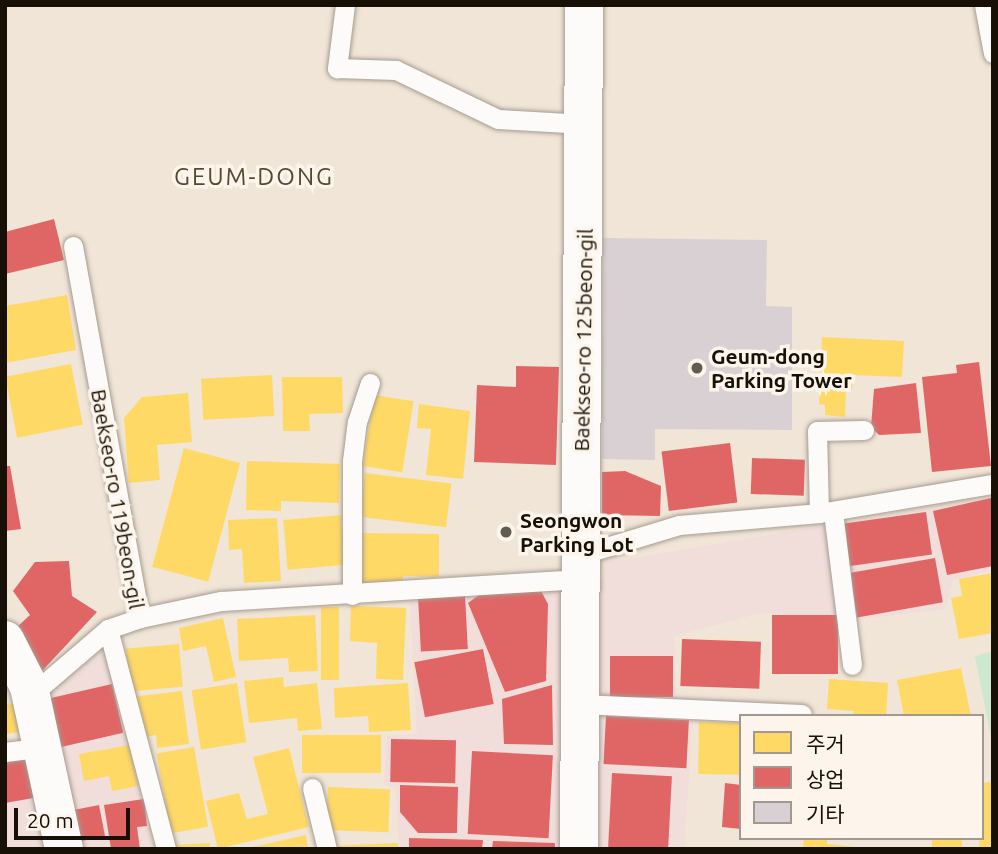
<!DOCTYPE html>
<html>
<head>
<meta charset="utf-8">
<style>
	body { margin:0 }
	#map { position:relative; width:998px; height:854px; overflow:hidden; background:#f0e5d6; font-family:Ubuntu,"Noto Sans KR",sans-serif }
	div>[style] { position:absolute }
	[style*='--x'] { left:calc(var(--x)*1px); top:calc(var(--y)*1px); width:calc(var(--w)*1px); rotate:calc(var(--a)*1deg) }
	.commercial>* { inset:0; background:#f1ddd9 }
	.green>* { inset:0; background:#cde8cf }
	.homes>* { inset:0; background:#ffd966; transform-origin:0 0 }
	.shops>* { inset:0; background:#e06666; transform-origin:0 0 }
	.building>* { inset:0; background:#d9d0d4 }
	.roads { filter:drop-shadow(0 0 2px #a59c91) drop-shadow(0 0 2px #a59c91) }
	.lane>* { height:19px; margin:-9.5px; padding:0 9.5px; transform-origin:9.5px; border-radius:9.5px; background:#fdfbf9 }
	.street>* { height:38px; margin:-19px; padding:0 19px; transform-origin:19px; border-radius:19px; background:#fdfbf9 }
	.dots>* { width:19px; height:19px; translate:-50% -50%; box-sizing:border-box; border:4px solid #fdf5eb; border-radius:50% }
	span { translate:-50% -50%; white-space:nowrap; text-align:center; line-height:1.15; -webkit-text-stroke:7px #fdf5eb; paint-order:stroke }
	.street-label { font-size:21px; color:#161007 }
	.poi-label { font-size:21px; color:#161007; font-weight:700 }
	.left { translate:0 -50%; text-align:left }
	.quarter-label { font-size:24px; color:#584831; letter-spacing:2px }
	.frame { position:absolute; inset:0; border:7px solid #161007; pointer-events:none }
	.legend { position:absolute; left:739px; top:714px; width:245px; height:126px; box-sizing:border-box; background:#fdf5eb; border:2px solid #a19990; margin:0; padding:9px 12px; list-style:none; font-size:21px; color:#161007 }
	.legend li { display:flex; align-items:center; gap:14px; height:35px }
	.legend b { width:35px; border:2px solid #a19990 }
	.scale { position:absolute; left:14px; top:808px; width:116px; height:32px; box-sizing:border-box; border:4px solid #161007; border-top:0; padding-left:9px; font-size:21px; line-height:24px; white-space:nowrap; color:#161007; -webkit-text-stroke:5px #fdf5eb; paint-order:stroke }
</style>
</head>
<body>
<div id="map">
	<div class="commercial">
		<div style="clip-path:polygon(993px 496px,993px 570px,953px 580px,946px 609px,852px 620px,761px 613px,674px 636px,677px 701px,694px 702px,684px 849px,399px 849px,396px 789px,384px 784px,387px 736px,417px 734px,410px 597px,603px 581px,605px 563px)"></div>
		<div style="clip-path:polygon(103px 651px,111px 654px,146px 793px,154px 849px,5px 849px,5px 758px,37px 754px,25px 703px)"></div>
	</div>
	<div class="green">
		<div style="clip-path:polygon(993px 651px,993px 748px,975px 656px)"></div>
	</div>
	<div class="homes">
		<div style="clip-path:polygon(67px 295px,76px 350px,5px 363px,5px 306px)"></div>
		<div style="clip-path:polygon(822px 337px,904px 341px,902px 377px,853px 375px,852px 390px,846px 389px,845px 417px,825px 415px,825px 405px,819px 404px)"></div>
		<div style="left:71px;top:364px;width:62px;height:67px;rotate:79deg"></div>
		<div style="left:272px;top:375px;width:41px;height:71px;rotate:87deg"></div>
		<div style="clip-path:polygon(282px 377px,342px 377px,343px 413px,309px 414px,310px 431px,283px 431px)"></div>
		<div style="clip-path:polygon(188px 393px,192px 442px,157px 445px,160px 480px,129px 483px,124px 418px,142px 397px)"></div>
		<div style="left:374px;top:395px;width:40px;height:72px;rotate:9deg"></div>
		<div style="clip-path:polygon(419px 404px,470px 411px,463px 479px,426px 475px,431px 429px,417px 428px)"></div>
		<div style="left:184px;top:448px;width:58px;height:123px;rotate:15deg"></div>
		<div style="clip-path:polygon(247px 461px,340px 464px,339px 503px,281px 501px,281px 511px,246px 510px)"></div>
		<div style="left:365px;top:473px;width:87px;height:44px;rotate:7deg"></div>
		<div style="left:341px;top:515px;width:50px;height:58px;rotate:85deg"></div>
		<div style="clip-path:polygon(277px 518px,281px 581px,244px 583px,242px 549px,229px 550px,228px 520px)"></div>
		<div style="clip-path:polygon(361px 533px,439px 534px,439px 577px,403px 576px,403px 587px,360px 586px)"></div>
		<div style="clip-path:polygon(993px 573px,993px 633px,959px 639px,951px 598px,962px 596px,959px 579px)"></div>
		<div style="clip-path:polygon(351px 606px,406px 608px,403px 680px,376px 679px,377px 643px,350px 641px)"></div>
		<div style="left:321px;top:607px;width:18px;height:73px"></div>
		<div style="clip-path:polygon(315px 615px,318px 671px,289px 672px,288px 658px,239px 661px,237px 619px)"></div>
		<div style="clip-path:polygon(223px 618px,236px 677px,214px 682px,206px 646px,183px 651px,179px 628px)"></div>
		<div style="left:179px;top:644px;width:43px;height:53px;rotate:85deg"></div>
		<div style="clip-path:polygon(961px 668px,971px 716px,904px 716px,897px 680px)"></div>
		<div style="clip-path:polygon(283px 677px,284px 687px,317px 683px,322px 729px,298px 731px,297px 718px,249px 723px,244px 681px)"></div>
		<div style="clip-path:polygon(829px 679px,888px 683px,886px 716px,853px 716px,854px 711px,827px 709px)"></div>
		<div style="left:237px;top:683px;width:60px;height:46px;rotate:81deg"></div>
		<div style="clip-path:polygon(408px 683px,411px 730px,369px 732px,368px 716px,335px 718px,334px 688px)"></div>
		<div style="clip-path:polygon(182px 691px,189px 744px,157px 748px,156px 735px,146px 737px,145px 729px,135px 730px,131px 697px)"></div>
		<div style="clip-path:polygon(17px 703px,21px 732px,5px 734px,5px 705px)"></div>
		<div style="left:699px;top:722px;width:42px;height:52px;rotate:1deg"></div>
		<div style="left:302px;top:735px;width:79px;height:38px"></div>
		<div style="clip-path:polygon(130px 745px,138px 786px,112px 791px,109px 776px,84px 781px,79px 754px)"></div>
		<div style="left:194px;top:747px;width:81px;height:38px;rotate:80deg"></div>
		<div style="clip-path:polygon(289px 748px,309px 827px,218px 849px,206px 801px,239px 793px,247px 819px,268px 814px,253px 757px)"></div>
		<div style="clip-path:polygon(993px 782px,993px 849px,979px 849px,982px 783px)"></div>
		<div style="left:328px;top:787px;width:62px;height:43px;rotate:2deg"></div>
		<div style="clip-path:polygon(306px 835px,308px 849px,248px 849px,248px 848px)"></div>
		<div style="clip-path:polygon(804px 838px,827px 838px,827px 844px,874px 849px,803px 849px)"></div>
		<div style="left:932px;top:838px;width:30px;height:11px"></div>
		<div style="clip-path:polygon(210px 843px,210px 849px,173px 849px,173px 845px)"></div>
		<div style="clip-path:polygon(398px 843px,398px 849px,334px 849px,334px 846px)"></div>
	</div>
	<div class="shops">
		<div style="clip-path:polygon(54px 219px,64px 260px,5px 274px,5px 232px)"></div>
		<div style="clip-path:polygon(979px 362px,991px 466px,932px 472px,922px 377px,957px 373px,956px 365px)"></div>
		<div style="clip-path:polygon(516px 366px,559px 367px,556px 465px,474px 462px,477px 385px,516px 387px)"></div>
		<div style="clip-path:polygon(916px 383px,921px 433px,879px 435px,871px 427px,874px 389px)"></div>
		<div style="left:730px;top:443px;width:60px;height:69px;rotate:83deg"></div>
		<div style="left:752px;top:458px;width:53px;height:36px;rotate:2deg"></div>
		<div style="clip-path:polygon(5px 466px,10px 466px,21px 529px,5px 531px)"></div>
		<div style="clip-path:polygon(625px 471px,661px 486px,660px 516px,602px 515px,602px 472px)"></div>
		<div style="clip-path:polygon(991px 498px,993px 566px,947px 575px,933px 511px)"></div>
		<div style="left:926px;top:512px;width:43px;height:86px;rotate:82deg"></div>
		<div style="left:935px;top:558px;width:45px;height:87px;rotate:80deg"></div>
		<div style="clip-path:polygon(69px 561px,72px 596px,97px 612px,43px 670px,35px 673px,16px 628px,30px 615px,13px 591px,35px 562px)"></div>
		<div style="clip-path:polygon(540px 589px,548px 604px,546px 681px,505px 692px,468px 603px,483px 592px)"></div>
		<div style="left:465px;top:595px;width:54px;height:47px;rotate:87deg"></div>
		<div style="left:772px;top:615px;width:66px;height:59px"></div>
		<div style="left:682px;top:639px;width:79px;height:47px;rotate:2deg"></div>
		<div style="left:483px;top:649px;width:56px;height:70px;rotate:79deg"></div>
		<div style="left:610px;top:656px;width:63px;height:41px"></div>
		<div style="left:112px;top:684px;width:50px;height:67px;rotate:77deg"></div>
		<div style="clip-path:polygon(552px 685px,553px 745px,504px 744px,502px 699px)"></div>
		<div style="left:606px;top:716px;width:83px;height:48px;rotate:3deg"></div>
		<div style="left:391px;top:739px;width:65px;height:43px;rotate:1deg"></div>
		<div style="left:472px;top:751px;width:81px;height:83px;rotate:3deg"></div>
		<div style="clip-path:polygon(31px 755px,39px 797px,5px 803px,5px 759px)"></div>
		<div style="left:612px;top:773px;width:60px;height:76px;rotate:3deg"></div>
		<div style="clip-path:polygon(725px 783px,741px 785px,741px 829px,722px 827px)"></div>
		<div style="clip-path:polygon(400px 785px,458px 787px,457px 833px,418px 833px,400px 812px)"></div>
		<div style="clip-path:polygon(144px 799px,147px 826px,137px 827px,140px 849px,111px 849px,104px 805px)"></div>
		<div style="left:99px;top:805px;width:32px;height:35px;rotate:79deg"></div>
		<div style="clip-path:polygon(409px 838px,483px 840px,482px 849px,409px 849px)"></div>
		<div style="clip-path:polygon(493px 841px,555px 843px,555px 849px,492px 849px)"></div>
	</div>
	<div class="building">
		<div style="clip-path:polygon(603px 238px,767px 240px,766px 306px,792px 307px,792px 430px,655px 429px,655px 460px,602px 459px)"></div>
	</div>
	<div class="roads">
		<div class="lane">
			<div style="--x:345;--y:5;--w:64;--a:97.2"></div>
			<div style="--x:337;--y:68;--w:59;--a:1.9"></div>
			<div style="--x:396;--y:70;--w:113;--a:25.7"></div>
			<div style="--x:498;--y:119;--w:87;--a:3.3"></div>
			<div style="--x:984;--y:5;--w:49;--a:79.4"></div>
			<div style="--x:73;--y:246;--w:378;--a:79.8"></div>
			<div style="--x:140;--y:618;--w:34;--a:161"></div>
			<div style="--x:108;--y:629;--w:228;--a:75.2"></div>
			<div style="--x:864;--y:430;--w:47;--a:178.8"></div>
			<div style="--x:817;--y:431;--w:82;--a:88.6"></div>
			<div style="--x:819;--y:513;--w:176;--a:-9.5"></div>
			<div style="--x:833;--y:512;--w:154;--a:82.9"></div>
			<div style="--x:580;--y:555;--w:103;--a:-16.9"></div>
			<div style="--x:679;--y:525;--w:141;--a:-4.9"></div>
			<div style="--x:352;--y:595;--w:134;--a:-90"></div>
			<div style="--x:352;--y:461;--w:39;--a:-83"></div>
			<div style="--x:357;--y:422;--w:41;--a:-71.6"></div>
			<div style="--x:140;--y:618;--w:83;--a:-11.9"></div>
			<div style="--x:221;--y:601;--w:360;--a:-3.5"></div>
			<div style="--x:31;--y:695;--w:101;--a:-40.6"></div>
			<div style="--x:579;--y:704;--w:223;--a:2.6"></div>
			<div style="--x:5;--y:752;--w:38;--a:-7"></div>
			<div style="--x:312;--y:788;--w:63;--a:76.2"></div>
		</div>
		<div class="street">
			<div style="--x:5;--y:640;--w:53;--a:62.9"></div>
			<div style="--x:29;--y:687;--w:166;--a:77.8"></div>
			<div style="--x:579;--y:849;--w:844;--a:-89.66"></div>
		</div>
	</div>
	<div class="dots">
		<div style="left:697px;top:368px;background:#625b4f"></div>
		<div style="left:506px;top:532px;background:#625b4f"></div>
	</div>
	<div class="street-label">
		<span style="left:583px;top:340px;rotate:-89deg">Baekseo-ro 125beon-gil</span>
		<span style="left:118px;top:499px;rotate:80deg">Baekseo-ro 119beon-gil</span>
	</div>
	<div class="poi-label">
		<span class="left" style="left:711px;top:368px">Geum-dong<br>Parking Tower</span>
		<span class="left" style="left:520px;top:532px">Seongwon<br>Parking Lot</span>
	</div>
	<div class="quarter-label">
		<span style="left:254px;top:177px">GEUM-DONG</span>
	</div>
	<div class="frame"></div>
	<ul class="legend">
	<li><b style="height:19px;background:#ffd966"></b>주거</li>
	<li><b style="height:19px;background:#e06666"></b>상업</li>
	<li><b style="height:19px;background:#d9d0d4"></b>기타</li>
	</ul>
	<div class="scale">20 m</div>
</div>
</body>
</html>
